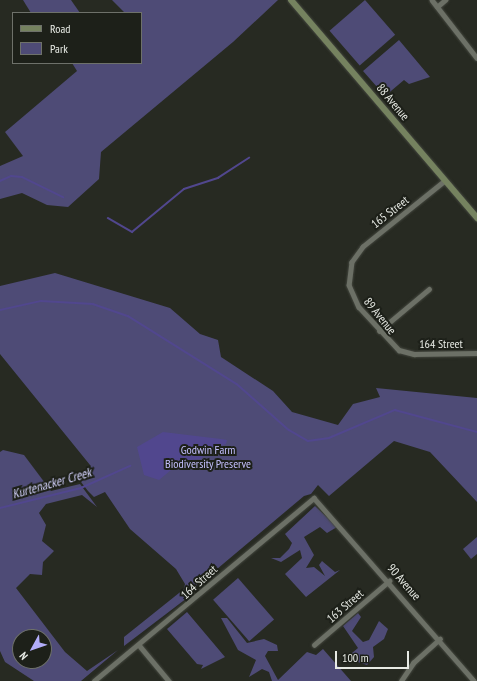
<!DOCTYPE html>
<html>
<head>
<meta charset="utf-8">
<style>
	body { margin:0 }
	#map { position:relative; width:477px; height:681px; overflow:hidden; background:#272a22; font-family:"PT Sans Narrow",sans-serif }
	div>[style] { position:absolute }
	[style*='--x'] { left:calc(var(--x)*1px); top:calc(var(--y)*1px); width:calc(var(--w)*1px); rotate:calc(var(--a)*1deg) }
	.green>* { inset:0; background:#4e4b76; transform-origin:0 0 }
	.water>* { inset:0; background:#51478e }
	.stream>* { height:1.5px; margin:-0.75px; padding:0 0.75px; transform-origin:0.75px; border-radius:0.75px; background:#51478e }
	.roads { filter:drop-shadow(0 0 1px #44473f) drop-shadow(0 0 1px #44473f) }
	.street>* { height:4.5px; margin:-2.25px; padding:0 2.25px; transform-origin:2.25px; border-radius:2.25px; background:#6c7066 }
	.secondary>* { height:6px; margin:-3px; padding:0 3px; transform-origin:3px; border-radius:3px; background:#75825f }
	span { translate:-50% -50%; white-space:nowrap; text-align:center; line-height:1.15; -webkit-text-stroke:4px #1d2019; paint-order:stroke }
	.street-label { font-size:12px; color:#e7eae4 }
	.park-label { font-size:12px; color:#c3bffd }
	.water-label { font-size:13px; color:#d5d4fe; font-style:italic }
	.legend { position:absolute; left:12px; top:12px; width:130px; height:52px; box-sizing:border-box; background:#1d2019; border:1px solid #6e716a; margin:0; padding:5px 7px; list-style:none; font-size:12px; color:#e7eae4 }
	.legend li { display:flex; align-items:center; gap:8px; height:20px }
	.legend b { width:20px; border:1px solid #6e716a }
	.north { position:absolute; left:12px; top:629px; width:40px; height:40px; box-sizing:border-box; background:#1d2019; border:1px solid #6e716a; border-radius:50%; rotate:230deg; font-size:11px; font-weight:700; line-height:16px; text-align:center; color:#e7eae4 }
	.north::after { content:''; display:block; margin:auto; width:14px; height:18px; background:#b2adf9; clip-path:polygon(50% 0,100% 100%,50% 72%,0 100%) }
	.scale { position:absolute; left:335px; top:651px; width:74px; height:18px; box-sizing:border-box; border:2px solid #e7eae4; border-top:0; padding-left:5px; font-size:12px; line-height:14px; white-space:nowrap; color:#e7eae4; -webkit-text-stroke:3px #1d2019; paint-order:stroke }
</style>
</head>
<body>
<div id="map">
	<div class="green">
		<div style="clip-path:polygon(23px 0,71px 0,80px 13px,31px 13px)"></div>
		<div style="clip-path:polygon(112px 0,278px 0,233px 42px,101px 152px,99px 179px,68px 207px,47px 205px,22px 193px,0 199px,0 166px,23px 156px,5px 132px,77px 71px,72px 63px,141px 63px,141px 13px,125px 13px)"></div>
		<div style="left:365px;top:0;width:46px;height:47px;rotate:49deg"></div>
		<div style="clip-path:polygon(399px 40px,430px 77px,409px 84px,404px 80px,385px 96px,363px 71px)"></div>
		<div style="clip-path:polygon(55px 273px,170px 308px,200px 334px,218px 340px,221px 357px,273px 391px,292px 412px,338px 425px,353px 404px,380px 397px,376px 388px,477px 398px,477px 502px,430px 452px,394px 441px,329px 496px,318px 485px,311px 494px,304px 496px,198px 585px,191px 595px,124px 646px,124px 637px,184px 589px,185px 584px,176px 569px,130px 529px,105px 492px,94px 497px,88px 491px,81px 482px,91px 470px,90px 465px,0 354px,0 286px)"></div>
		<div style="clip-path:polygon(evenodd,3px 450px,24px 455px,51px 491px,80px 484px,97px 507px,82px 495px,46px 504px,39px 513px,46px 525px,42px 541px,54px 551px,43px 562px,42px 575px,30px 574px,16px 588px,65px 652px,87px 671px,118px 650px,81px 681px,34px 681px,5px 662px,0 651px,0 452px,3px 450px,20px 637px,44px 637px,44px 661px,20px 661px,20px 637px)"></div>
		<div style="clip-path:polygon(315px 506px,337px 527px,327px 533px,320px 527px,304px 537px,314px 555px,306px 568px,314px 567px,325px 576px,319px 565px,322px 561px,335px 572px,340px 570px,306px 597px,285px 574px,302px 558px,300px 550px,281px 562px,271px 558px,280px 558px,289px 549px,292px 543px,285px 534px)"></div>
		<div style="clip-path:polygon(477px 537px,477px 554px,471px 559px,463px 549px)"></div>
		<div style="left:238px;top:578px;width:55px;height:33px;rotate:49deg"></div>
		<div style="clip-path:polygon(187px 612px,225px 657px,201px 669px,203px 665px,197px 664px,167px 629px)"></div>
		<div style="clip-path:polygon(358px 613px,361px 617px,352px 631px,363px 642px,369px 640px,379px 621px,388px 629px,384px 639px,373px 647px,374px 657px,367px 665px,346px 658px,358px 648px,343px 626px)"></div>
		<div style="clip-path:polygon(221px 618px,227px 618px,247px 643px,264px 639px,277px 645px,278px 651px,268px 651px,265px 656px,278px 680px,307px 652px,316px 655px,323px 649px,351px 681px,272px 681px,269px 672px,262px 669px,249px 677px,256px 660px,238px 650px)"></div>
	</div>
	<div class="water">
		<div style="clip-path:polygon(163px 432px,221px 439px,227px 440px,226px 444px,207px 450px,201px 459px,191px 460px,171px 470px,159px 480px,144px 475px,137px 447px)"></div>
	</div>
	<div class="stream">
		<div style="--x:0;--y:181;--w:12;--a:-24"></div>
		<div style="--x:11;--y:176;--w:11;--a:5"></div>
		<div style="--x:22;--y:177;--w:46;--a:26"></div>
		<div style="--x:108;--y:218;--w:28;--a:30"></div>
		<div style="--x:132;--y:232;--w:67;--a:-39.6"></div>
		<div style="--x:184;--y:189;--w:36;--a:-18"></div>
		<div style="--x:218;--y:178;--w:37;--a:-33"></div>
		<div style="--x:0;--y:310;--w:42;--a:-12.4"></div>
		<div style="--x:41;--y:301;--w:52;--a:3.3"></div>
		<div style="--x:93;--y:304;--w:37;--a:19"></div>
		<div style="--x:128;--y:316;--w:128;--a:32"></div>
		<div style="--x:237;--y:384;--w:69;--a:41.5"></div>
		<div style="--x:289;--y:430;--w:22;--a:30"></div>
		<div style="--x:308;--y:441;--w:21;--a:-8"></div>
		<div style="--x:329;--y:438;--w:72;--a:-23"></div>
		<div style="--x:395;--y:410;--w:85;--a:15"></div>
		<div style="--x:0;--y:508;--w:83;--a:-13.9"></div>
		<div style="--x:81;--y:488;--w:54;--a:-24.2"></div>
	</div>
	<div class="roads">
		<div class="street">
			<div style="--x:432;--y:0;--w:73;--a:52.2"></div>
			<div style="--x:437;--y:7;--w:11;--a:-41"></div>
			<div style="--x:445;--y:181;--w:105;--a:141.2"></div>
			<div style="--x:363;--y:247;--w:19;--a:126"></div>
			<div style="--x:352;--y:262;--w:23;--a:97"></div>
			<div style="--x:349;--y:285;--w:24;--a:66"></div>
			<div style="--x:359;--y:307;--w:59;--a:47.1"></div>
			<div style="--x:399;--y:350;--w:16;--a:15"></div>
			<div style="--x:414;--y:354;--w:63;--a:-0.9"></div>
			<div style="--x:379;--y:331;--w:65;--a:-40"></div>
			<div style="--x:139;--y:645;--w:47;--a:50.2"></div>
			<div style="--x:314;--y:645;--w:99;--a:-40.5"></div>
			<div style="--x:94;--y:681;--w:286;--a:-39.8"></div>
			<div style="--x:314;--y:498;--w:243;--a:48.8"></div>
			<div style="--x:401;--y:681;--w:22;--a:-56"></div>
			<div style="--x:413;--y:663;--w:36;--a:-42"></div>
		</div>
		<div class="secondary">
			<div style="--x:291;--y:0;--w:287;--a:49.5"></div>
		</div>
	</div>
	<div class="street-label">
		<span style="left:393px;top:102px;rotate:50deg">88 Avenue</span>
		<span style="left:390px;top:212px;rotate:-38deg">165 Street</span>
		<span style="left:380px;top:316px;rotate:51deg">89 Avenue</span>
		<span style="left:441px;top:344px">164 Street</span>
		<span style="left:199px;top:582px;rotate:-42deg">164 Street</span>
		<span style="left:404px;top:582px;rotate:49deg">90 Avenue</span>
		<span style="left:345px;top:606px;rotate:-41deg">163 Street</span>
	</div>
	<div class="park-label">
		<span style="left:208px;top:457px">Godwin Farm<br>Biodiversity Preserve</span>
	</div>
	<div class="water-label">
		<span style="left:52px;top:484px;rotate:-16deg">Kurtenacker Creek</span>
	</div>
	<ul class="legend">
	<li><b style="height:5px;background:#75825f"></b>Road</li>
	<li><b style="height:11px;background:#4e4b76"></b>Park</li>
	</ul>
	<div class="north">N</div>
	<div class="scale">100 m</div>
</div>
</body>
</html>
